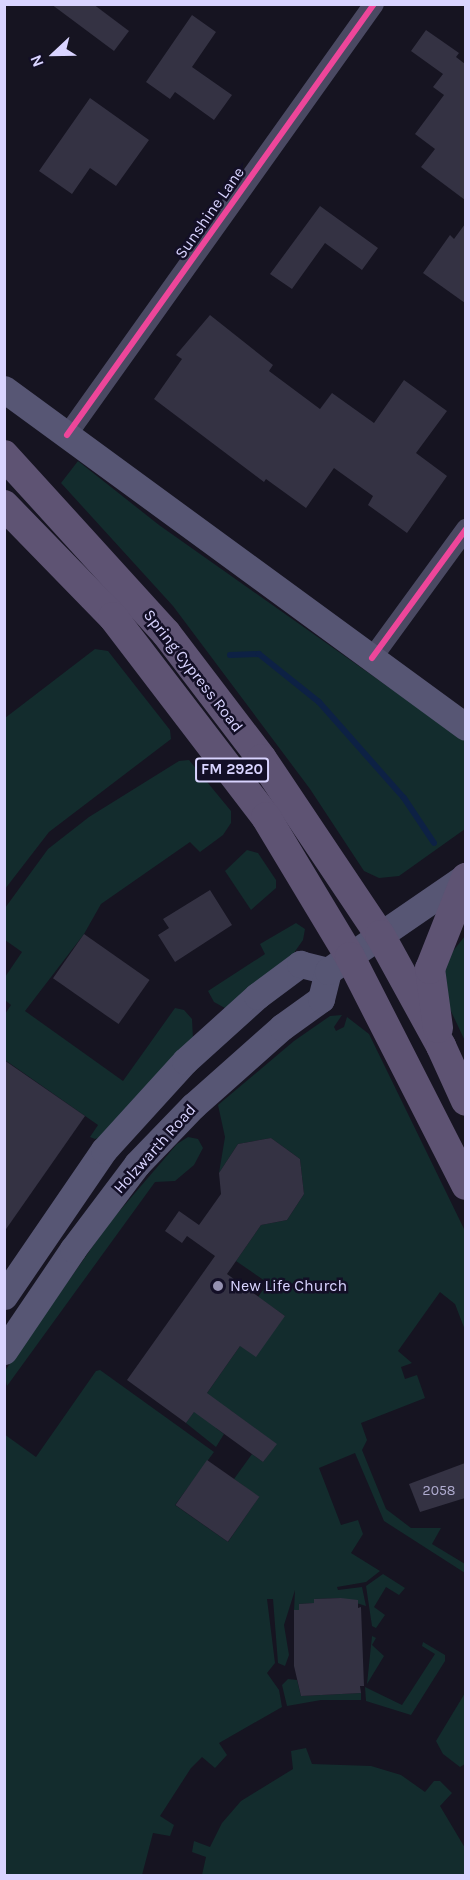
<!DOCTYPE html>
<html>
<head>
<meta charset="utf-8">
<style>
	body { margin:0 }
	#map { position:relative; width:470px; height:1880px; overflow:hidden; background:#161421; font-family:Karla,sans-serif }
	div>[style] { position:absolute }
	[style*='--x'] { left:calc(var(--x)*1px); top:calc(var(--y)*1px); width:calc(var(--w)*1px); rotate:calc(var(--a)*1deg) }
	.green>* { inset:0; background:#132c2d }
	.stream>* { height:6px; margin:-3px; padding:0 3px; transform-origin:3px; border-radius:3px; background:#0d2144 }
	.building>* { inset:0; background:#343243; transform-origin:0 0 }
	.street>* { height:20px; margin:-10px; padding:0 10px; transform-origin:10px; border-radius:10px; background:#4a4962 }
	.secondary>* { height:27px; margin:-13.5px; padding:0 13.5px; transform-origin:13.5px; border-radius:13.5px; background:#575674 }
	.primary>* { height:30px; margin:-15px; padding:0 15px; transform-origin:15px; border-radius:15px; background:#5e5373 }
	.cycleway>* { height:6px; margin:-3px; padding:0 3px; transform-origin:3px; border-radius:3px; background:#ed469a }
	.dots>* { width:16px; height:16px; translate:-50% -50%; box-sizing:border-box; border:3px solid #130f26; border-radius:50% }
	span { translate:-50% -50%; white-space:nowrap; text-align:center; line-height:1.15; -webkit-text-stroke:5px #130f26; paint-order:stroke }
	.number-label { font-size:14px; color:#b0acd0 }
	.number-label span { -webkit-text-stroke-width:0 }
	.shield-label span { padding:2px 4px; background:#130f26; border:2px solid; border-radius:4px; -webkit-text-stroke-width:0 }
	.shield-label { font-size:15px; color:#d9d4ff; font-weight:700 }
	.street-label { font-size:16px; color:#d9d4ff }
	.poi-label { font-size:16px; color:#d9d4ff }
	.left { translate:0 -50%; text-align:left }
	.frame { position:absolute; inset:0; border:6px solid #d9d4ff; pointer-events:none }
	.north { position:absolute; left:24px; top:24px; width:60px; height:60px; -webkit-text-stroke:4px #130f26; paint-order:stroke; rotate:248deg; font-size:16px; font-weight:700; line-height:24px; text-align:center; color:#d9d4ff }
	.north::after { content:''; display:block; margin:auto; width:21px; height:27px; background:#d9d4ff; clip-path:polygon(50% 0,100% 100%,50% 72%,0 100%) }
</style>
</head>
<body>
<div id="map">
	<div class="green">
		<div style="clip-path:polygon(78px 461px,159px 525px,465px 741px,465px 829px,399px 876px,379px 878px,364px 871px,310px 789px,173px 606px,61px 483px)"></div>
		<div style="clip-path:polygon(95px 649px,108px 651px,170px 730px,171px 739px,49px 832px,5px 889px,5px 718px)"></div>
		<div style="clip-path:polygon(189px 760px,231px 811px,231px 823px,223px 835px,200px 852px,190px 842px,101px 904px,84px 934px,25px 1011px,123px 1081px,175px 1008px,184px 1010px,192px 1019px,193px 1039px,102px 1137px,95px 1139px,90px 1137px,98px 1125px,5px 1060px,5px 1014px,11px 1005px,5px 1000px,5px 977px,22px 952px,5px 940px,5px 908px,48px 849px,89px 817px,179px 761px)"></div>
		<div style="clip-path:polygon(247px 850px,258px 853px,276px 880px,276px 888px,251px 910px,225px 871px)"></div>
		<div style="clip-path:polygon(296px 923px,305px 929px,303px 940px,284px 967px,225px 1008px,214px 1002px,208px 991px,265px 954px,260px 944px)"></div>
		<div style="clip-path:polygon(465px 936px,465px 1041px,450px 1009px,443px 980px,445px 961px)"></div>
		<div style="clip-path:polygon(342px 1015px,334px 1027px,336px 1031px,344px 1027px,347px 1017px,369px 1034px,466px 1233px,465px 1330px,455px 1304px,440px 1292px,398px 1351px,412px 1363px,401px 1367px,405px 1379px,417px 1375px,425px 1398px,361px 1423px,367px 1440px,362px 1450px,386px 1509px,411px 1528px,441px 1528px,432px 1544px,465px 1564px,465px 1573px,384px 1521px,355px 1453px,319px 1468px,341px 1525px,358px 1520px,363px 1534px,351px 1553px,380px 1571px,366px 1582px,337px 1587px,338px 1590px,362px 1587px,366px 1606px,340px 1598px,314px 1599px,314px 1603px,299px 1604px,299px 1610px,294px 1610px,295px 1590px,284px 1625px,289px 1655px,285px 1666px,278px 1663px,273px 1599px,267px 1599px,275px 1663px,267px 1673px,279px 1690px,282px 1707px,219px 1743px,227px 1755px,215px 1768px,202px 1757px,191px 1768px,160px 1816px,174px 1825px,170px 1836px,153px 1833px,142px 1875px,5px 1875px,4px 1434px,36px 1457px,96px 1371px,100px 1370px,214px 1452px,175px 1505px,228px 1542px,259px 1497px,234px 1479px,252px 1454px,263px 1462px,276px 1444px,230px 1410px,216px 1428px,224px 1434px,216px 1447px,186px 1423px,240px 1346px,285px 1316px,258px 1297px,268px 1283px,236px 1261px,261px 1225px,287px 1220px,304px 1194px,300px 1159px,271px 1138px,238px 1144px,219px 1173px,225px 1137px,218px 1105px,294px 1041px,330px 1016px)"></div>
		<div style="clip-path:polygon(188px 1137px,198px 1139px,203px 1148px,194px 1165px,175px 1181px,155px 1182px,7px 1386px,4px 1372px,110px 1222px,177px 1144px)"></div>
		<div style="clip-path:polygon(383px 1574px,405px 1588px,399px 1595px,386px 1587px,374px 1607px,385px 1615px,376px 1628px,372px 1626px,366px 1586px)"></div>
		<div style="clip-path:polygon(372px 1636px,376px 1638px,372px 1645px,384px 1656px,367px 1684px)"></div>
		<div style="clip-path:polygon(423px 1642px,445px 1655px,445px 1661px,411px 1715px,366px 1701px,365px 1687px,402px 1705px,435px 1654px,422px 1646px)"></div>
		<div style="clip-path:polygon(288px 1679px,297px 1680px,301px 1696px,361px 1693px,361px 1700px,321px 1700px,287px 1706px,282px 1685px)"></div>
		<div style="clip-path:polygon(465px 1693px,465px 1764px,460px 1767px,443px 1754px,436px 1741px)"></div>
		<div style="clip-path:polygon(306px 1748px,312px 1764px,371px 1766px,401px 1775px,425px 1792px,434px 1781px,440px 1781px,452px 1793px,440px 1806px,465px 1848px,465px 1875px,202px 1875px,206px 1857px,192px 1852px,194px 1841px,210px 1847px,222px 1823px,241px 1801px,293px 1769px,291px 1751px)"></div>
	</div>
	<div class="stream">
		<div style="--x:230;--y:655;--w:29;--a:-2"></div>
		<div style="--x:259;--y:654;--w:77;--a:38.7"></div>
		<div style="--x:319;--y:702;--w:128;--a:48.5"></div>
		<div style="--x:404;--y:798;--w:54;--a:56.3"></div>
	</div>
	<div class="building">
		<div style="clip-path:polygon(51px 4px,93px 4px,129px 31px,114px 51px)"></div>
		<div style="clip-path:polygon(192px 15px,216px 32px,192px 67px,232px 95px,214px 120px,175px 92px,170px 99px,146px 82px)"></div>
		<div style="clip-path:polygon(426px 30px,459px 53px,456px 57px,465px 64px,465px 200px,421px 167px,435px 149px,415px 134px,444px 95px,433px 87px,443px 74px,411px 51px)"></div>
		<div style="clip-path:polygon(90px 98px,149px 140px,116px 186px,90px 168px,72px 194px,39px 171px)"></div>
		<div style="clip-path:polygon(320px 206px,378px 248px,362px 270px,325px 243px,292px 289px,270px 274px)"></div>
		<div style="clip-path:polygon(465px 224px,465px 303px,423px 273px,450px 235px,454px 239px)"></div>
		<div style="clip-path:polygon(210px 315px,273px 365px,269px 371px,320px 409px,332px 393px,374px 423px,404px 380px,447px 411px,416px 453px,447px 476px,407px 533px,368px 505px,373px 496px,334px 468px,306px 508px,266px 479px,264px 482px,154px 399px,182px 359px,176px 355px)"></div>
		<div style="clip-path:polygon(210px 890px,232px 925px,175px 962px,158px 935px,169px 928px,163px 919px)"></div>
		<div style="left:84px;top:934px;width:80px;height:54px;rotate:35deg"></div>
		<div style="clip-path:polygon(4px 1060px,85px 1116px,4px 1232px)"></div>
		<div style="clip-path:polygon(271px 1138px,300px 1159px,304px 1194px,287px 1220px,261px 1225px,227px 1274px,285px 1316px,256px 1357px,240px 1346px,207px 1393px,277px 1444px,263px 1462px,194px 1412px,186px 1423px,127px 1380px,215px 1256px,187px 1236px,182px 1243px,165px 1231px,179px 1211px,199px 1225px,221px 1194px,219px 1173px,238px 1144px)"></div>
		<div style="left:207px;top:1460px;width:64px;height:55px;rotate:35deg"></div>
		<div style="clip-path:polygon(465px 1463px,465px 1498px,420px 1512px,409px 1484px)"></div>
		<div style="clip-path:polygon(341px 1598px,358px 1600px,358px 1608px,361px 1607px,364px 1686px,360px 1686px,361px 1693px,301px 1696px,294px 1666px,294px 1610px,299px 1610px,299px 1604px,314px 1603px,314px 1599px)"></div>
	</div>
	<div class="street">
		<div style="--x:67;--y:435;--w:529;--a:-54.54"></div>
		<div style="--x:372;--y:658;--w:160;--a:-53.9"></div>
	</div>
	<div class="secondary">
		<div style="--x:4;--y:389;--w:572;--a:36.19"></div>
		<div style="--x:4;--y:1296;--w:177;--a:-55.6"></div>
		<div style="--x:104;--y:1150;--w:120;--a:-47.7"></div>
		<div style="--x:185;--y:1061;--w:97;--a:-42.1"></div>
		<div style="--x:257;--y:996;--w:54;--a:-36.7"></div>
		<div style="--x:300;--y:964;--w:29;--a:14"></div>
		<div style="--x:4;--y:1351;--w:123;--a:-55.9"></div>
		<div style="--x:73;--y:1249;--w:106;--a:-53"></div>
		<div style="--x:137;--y:1164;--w:81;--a:-46"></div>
		<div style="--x:193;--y:1106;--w:119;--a:-41.6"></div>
		<div style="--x:282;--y:1027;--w:48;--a:-35.7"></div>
		<div style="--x:321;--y:999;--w:29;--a:-76"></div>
		<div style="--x:328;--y:971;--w:168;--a:-34.5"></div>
	</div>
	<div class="primary">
		<div style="--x:4;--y:455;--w:241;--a:47.7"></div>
		<div style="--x:166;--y:633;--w:158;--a:52.7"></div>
		<div style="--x:262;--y:759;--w:212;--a:56.2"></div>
		<div style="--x:380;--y:935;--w:127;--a:61.2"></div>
		<div style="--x:441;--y:1046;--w:60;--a:65.6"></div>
		<div style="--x:4;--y:505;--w:156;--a:45.8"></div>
		<div style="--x:113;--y:617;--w:252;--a:52.6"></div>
		<div style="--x:266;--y:817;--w:163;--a:59"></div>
		<div style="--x:350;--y:957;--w:256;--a:63"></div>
		<div style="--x:438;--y:1028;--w:60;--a:-97.7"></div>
		<div style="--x:430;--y:969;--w:98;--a:-68.4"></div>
	</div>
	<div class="cycleway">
		<div style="--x:67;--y:435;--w:529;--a:-54.54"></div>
		<div style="--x:372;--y:658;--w:160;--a:-53.9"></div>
	</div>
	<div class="dots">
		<div style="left:218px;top:1286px;background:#9591b1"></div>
	</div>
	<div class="number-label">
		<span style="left:439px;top:1491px">2058</span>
	</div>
	<div class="shield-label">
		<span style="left:232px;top:770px">FM 2920</span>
	</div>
	<div class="street-label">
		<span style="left:210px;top:213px;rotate:-55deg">Sunshine Lane</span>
		<span style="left:193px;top:671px;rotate:52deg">Spring Cypress Road</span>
		<span style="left:155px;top:1149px;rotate:-48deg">Holzwarth Road</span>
	</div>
	<div class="poi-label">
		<span class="left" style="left:230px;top:1286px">New Life Church</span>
	</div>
	<div class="frame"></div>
	<div class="north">N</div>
</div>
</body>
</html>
